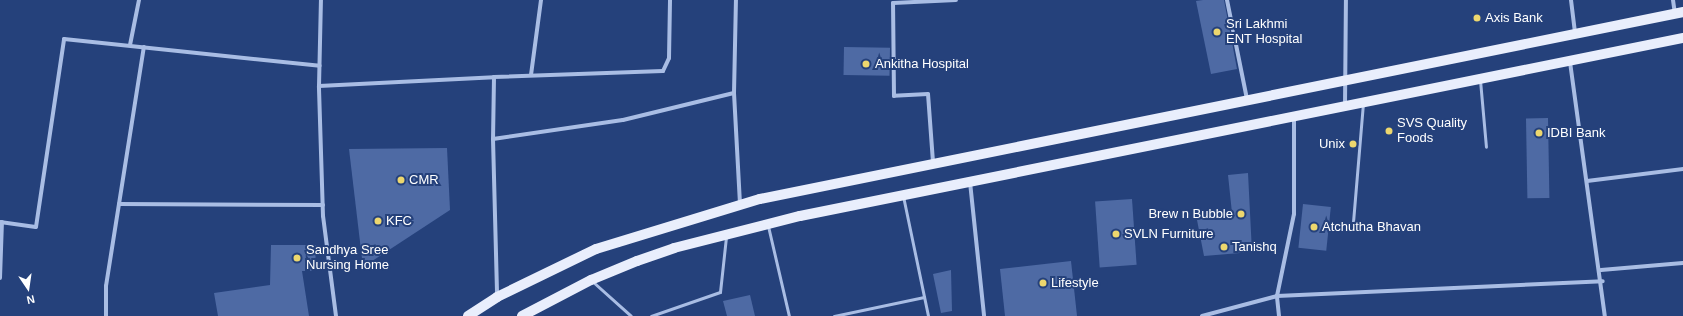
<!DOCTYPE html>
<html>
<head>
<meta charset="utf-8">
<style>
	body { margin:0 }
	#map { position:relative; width:1683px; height:316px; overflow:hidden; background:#25417b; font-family:Helvetica,sans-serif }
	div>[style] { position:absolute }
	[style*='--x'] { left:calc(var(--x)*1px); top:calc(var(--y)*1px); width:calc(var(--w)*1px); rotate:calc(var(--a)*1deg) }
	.building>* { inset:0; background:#4e6aa4; transform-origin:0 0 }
	.lane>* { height:3px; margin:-1.5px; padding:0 1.5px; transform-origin:1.5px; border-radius:1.5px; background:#a9bde4 }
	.street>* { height:4px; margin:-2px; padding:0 2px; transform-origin:2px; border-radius:2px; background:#a9bde4 }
	.primary>* { height:10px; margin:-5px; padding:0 5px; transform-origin:5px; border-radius:5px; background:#e9eefc }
	.dots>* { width:11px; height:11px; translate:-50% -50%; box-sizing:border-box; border:2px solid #25417b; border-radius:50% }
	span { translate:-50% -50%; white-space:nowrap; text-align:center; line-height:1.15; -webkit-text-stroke:4px #25417b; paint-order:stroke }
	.poi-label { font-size:13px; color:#fff }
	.left { translate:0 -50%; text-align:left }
	.right { translate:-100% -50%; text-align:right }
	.north { position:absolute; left:8px; top:268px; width:40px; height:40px; -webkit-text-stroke:3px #25417b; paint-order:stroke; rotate:167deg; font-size:11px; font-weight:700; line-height:16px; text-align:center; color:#fff }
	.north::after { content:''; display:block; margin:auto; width:14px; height:18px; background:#fff; clip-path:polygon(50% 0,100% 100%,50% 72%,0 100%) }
</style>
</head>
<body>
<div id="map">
	<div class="building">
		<div style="clip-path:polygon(1203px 0,1224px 0,1237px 69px,1211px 74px,1196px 1px)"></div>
		<div style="left:844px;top:47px;width:46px;height:28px;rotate:1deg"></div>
		<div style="left:1548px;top:118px;width:80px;height:22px;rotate:89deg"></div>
		<div style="clip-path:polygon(447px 148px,450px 210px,363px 267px,349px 149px)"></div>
		<div style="clip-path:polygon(1248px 173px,1252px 252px,1204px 256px,1197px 220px,1232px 213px,1228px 175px)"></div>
		<div style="left:1132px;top:199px;width:66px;height:37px;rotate:86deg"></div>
		<div style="left:1303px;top:204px;width:28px;height:44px;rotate:6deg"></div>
		<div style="clip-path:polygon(271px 245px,316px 245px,315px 271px,302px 271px,309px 316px,218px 316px,214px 293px,270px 285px)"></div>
		<div style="clip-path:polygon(1071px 261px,1077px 316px,1005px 316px,1000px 269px)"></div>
		<div style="clip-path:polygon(951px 270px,952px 311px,941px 313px,933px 274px)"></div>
		<div style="clip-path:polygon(750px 295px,755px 316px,727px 316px,723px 301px)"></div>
	</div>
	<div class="lane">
		<div style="--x:1480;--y:80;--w:67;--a:84.9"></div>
		<div style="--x:903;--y:196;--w:123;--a:78.2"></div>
		<div style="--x:1353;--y:222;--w:118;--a:-85.2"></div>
		<div style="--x:768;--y:226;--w:92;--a:76.9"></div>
		<div style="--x:592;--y:281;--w:52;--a:41.9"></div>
		<div style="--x:651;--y:316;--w:73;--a:-19.2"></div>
		<div style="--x:720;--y:292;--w:55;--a:-83.8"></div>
		<div style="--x:834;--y:316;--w:92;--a:-11.9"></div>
	</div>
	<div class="street">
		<div style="--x:1227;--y:0;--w:101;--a:78.6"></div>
		<div style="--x:1571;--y:0;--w:34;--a:83"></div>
		<div style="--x:1673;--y:0;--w:14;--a:82"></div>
		<div style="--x:130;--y:45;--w:46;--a:-78.7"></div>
		<div style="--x:1570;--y:62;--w:256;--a:82.2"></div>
		<div style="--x:531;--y:75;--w:76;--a:-82.4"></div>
		<div style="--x:494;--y:77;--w:169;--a:-2"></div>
		<div style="--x:663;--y:71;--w:14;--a:-65"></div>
		<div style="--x:669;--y:58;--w:58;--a:-89"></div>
		<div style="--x:319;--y:86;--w:86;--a:-88.7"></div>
		<div style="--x:734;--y:93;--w:112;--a:86.9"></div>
		<div style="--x:1345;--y:106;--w:106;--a:-89.5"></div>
		<div style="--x:493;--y:139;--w:158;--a:88.5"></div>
		<div style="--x:933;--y:162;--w:68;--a:-94.2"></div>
		<div style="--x:928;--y:94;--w:34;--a:177"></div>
		<div style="--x:894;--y:96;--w:93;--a:-90.6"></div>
		<div style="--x:893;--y:3;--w:63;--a:-2.7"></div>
		<div style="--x:1587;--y:181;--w:97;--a:-7.1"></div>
		<div style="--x:970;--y:182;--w:135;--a:84"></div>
		<div style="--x:119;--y:204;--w:204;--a:0.3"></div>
		<div style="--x:0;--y:222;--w:36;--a:8"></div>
		<div style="--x:36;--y:227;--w:190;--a:-81.5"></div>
		<div style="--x:64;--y:39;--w:257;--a:6"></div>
		<div style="--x:1601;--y:270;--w:82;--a:-4.9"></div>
		<div style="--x:0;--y:278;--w:56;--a:-88"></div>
		<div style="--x:106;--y:316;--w:30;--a:-90"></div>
		<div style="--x:106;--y:286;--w:242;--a:-81"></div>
		<div style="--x:336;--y:316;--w:101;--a:-97.4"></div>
		<div style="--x:323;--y:216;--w:130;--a:-91.8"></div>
		<div style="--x:319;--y:86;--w:175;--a:-2.9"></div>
		<div style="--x:494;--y:77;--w:62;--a:90.9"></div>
		<div style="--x:493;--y:139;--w:131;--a:-8.3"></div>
		<div style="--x:623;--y:120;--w:114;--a:-13.7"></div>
		<div style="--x:734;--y:93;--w:93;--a:-88.8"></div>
		<div style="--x:1202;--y:316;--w:78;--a:-14.9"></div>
		<div style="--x:1277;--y:296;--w:326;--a:-2.6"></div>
		<div style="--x:1279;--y:316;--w:20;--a:-96"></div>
		<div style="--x:1277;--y:296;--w:84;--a:-78.3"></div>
		<div style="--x:1294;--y:214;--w:98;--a:-90"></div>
	</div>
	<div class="primary">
		<div style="--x:468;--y:316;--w:35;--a:-33"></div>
		<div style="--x:497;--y:297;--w:110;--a:-25.9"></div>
		<div style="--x:596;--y:249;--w:171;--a:-17"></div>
		<div style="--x:760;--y:199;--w:942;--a:-11.45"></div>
		<div style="--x:522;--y:316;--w:78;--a:-27.6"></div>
		<div style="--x:591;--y:280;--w:50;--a:-22.4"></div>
		<div style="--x:637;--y:261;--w:39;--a:-19"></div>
		<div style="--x:674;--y:248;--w:130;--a:-14.3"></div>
		<div style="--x:800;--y:216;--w:901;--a:-11.4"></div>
	</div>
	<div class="dots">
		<div style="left:1477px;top:18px;background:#edd76e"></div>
		<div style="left:1217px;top:32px;background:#edd76e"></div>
		<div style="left:866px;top:64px;background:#edd76e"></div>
		<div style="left:1389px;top:131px;background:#edd76e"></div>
		<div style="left:1539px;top:133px;background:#edd76e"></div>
		<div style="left:1353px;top:144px;background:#edd76e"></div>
		<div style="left:401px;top:180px;background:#edd76e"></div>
		<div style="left:1241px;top:214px;background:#edd76e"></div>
		<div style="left:378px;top:221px;background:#edd76e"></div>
		<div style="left:1314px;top:227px;background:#edd76e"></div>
		<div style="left:1116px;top:234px;background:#edd76e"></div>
		<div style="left:1224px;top:247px;background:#edd76e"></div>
		<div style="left:297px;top:258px;background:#edd76e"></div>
		<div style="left:1043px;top:283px;background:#edd76e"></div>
	</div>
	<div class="poi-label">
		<span class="left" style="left:1485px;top:18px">Axis Bank</span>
		<span class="left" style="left:1226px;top:32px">Sri Lakhmi<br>ENT Hospital</span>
		<span class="left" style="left:875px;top:64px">Ankitha Hospital</span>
		<span class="left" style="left:1397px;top:131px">SVS Quality<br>Foods</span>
		<span class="left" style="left:1547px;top:133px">IDBI Bank</span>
		<span class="right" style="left:1345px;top:144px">Unix</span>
		<span class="left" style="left:409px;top:180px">CMR</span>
		<span class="right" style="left:1233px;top:214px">Brew n Bubble</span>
		<span class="left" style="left:386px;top:221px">KFC</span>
		<span class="left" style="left:1322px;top:227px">Atchutha Bhavan</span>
		<span class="left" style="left:1124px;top:234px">SVLN Furniture</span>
		<span class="left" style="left:1232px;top:247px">Tanishq</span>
		<span class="left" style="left:306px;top:258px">Sandhya Sree<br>Nursing Home</span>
		<span class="left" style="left:1051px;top:283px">Lifestyle</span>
	</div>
	<div class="north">N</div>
</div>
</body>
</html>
